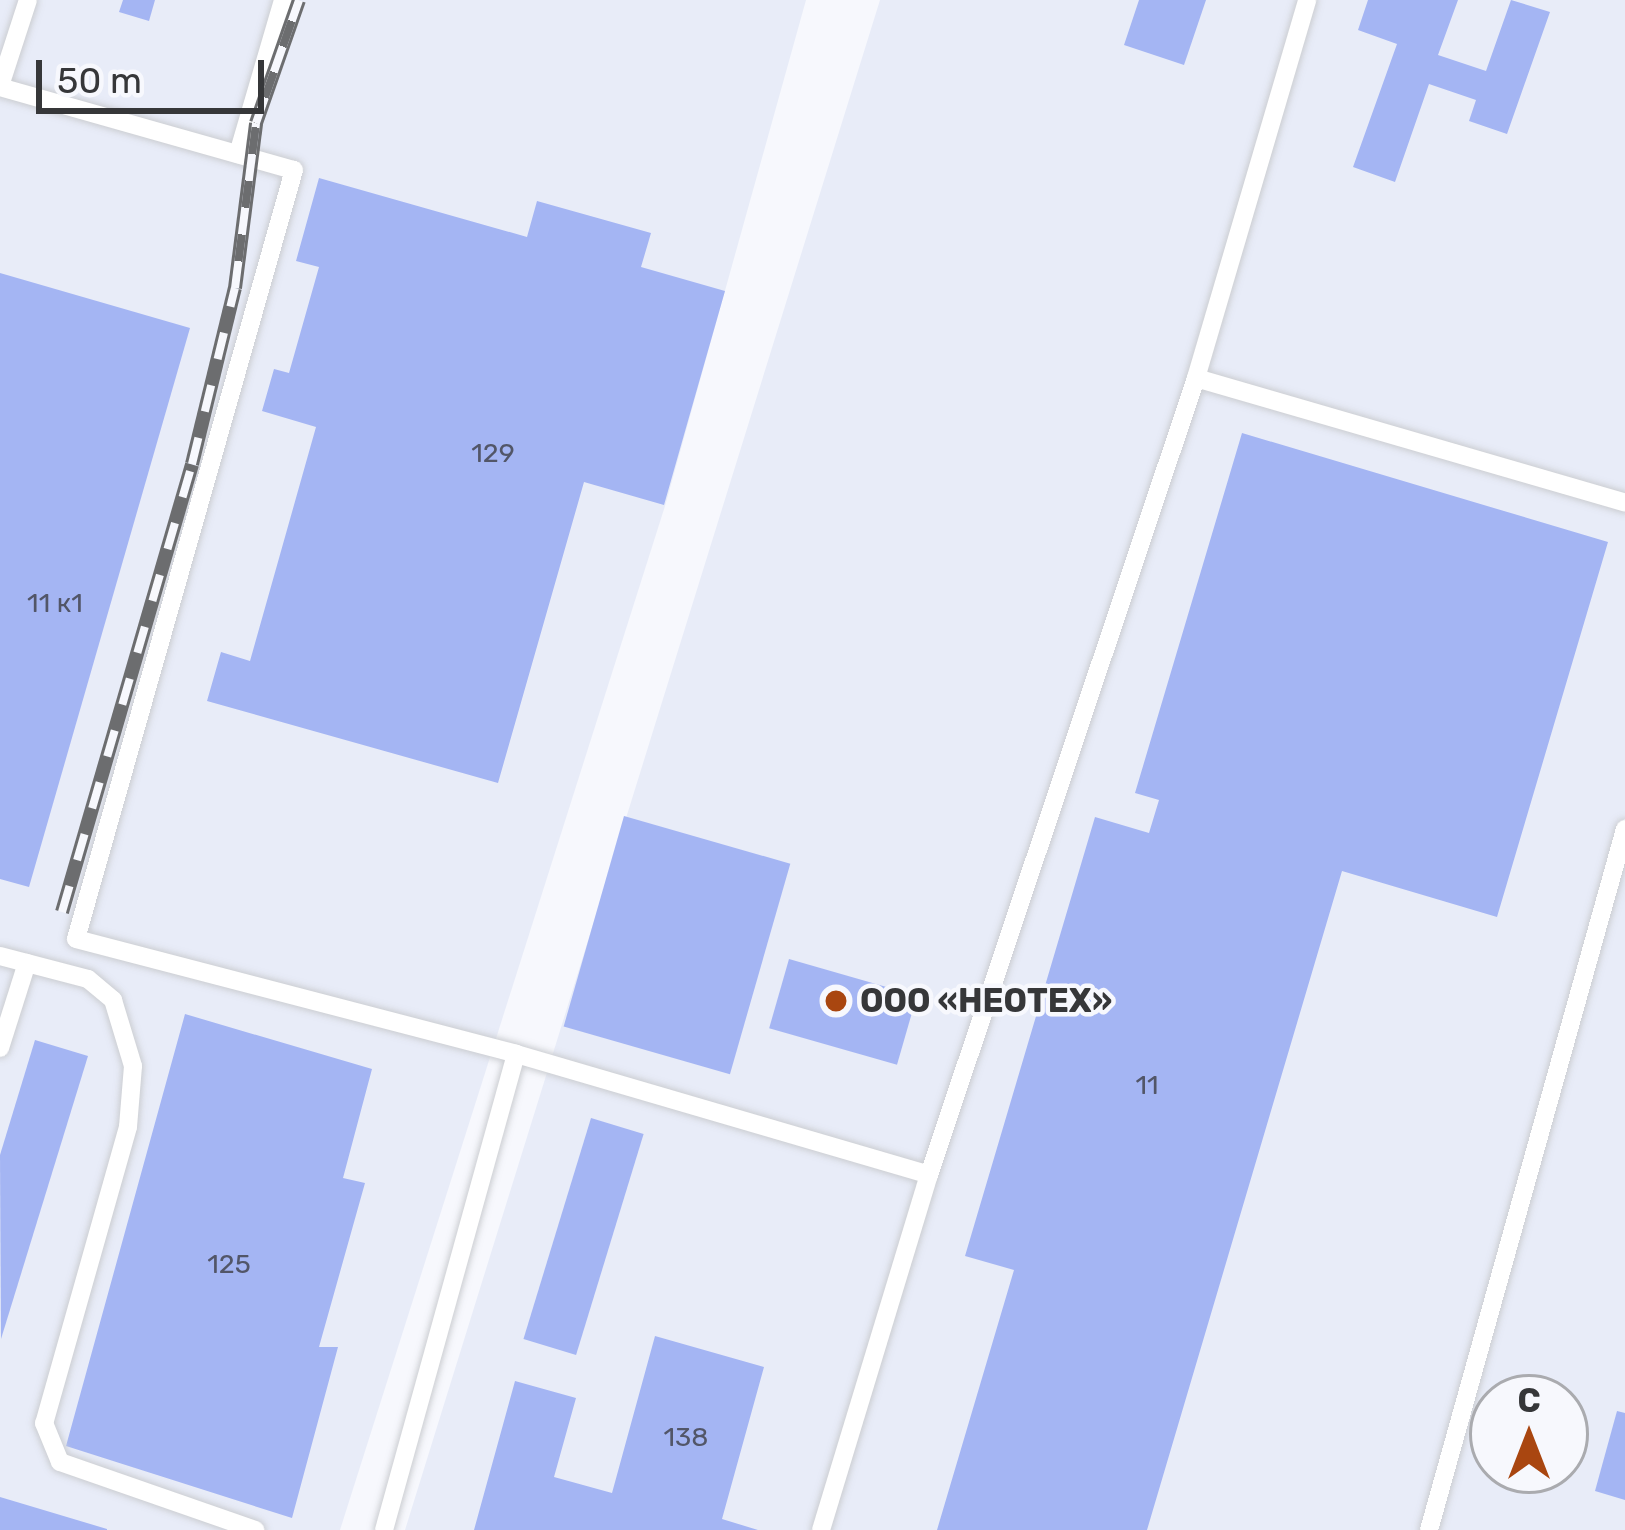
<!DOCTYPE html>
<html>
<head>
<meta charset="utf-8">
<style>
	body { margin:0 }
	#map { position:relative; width:1625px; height:1530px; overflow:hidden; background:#f7f8fd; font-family:Rubik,sans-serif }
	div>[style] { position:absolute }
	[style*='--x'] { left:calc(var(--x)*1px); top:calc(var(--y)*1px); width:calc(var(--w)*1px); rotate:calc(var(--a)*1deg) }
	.built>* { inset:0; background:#e8ecf8 }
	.building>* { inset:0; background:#a4b5f3; transform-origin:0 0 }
	.roads { filter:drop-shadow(0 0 3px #ccced2) drop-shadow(0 0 3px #ccced2) }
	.lane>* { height:18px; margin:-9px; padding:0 9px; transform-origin:9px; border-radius:9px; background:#fff }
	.rail>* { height:14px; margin-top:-7px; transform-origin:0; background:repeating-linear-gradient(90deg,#f7f8fd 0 27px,#6c6d6f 0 54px); box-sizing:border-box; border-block:3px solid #6c6d6f }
	.dots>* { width:33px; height:33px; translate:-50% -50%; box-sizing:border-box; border:6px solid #f7f8fd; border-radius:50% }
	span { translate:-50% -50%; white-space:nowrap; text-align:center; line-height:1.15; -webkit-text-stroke:9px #f7f8fd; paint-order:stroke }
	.number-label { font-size:27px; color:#525668 }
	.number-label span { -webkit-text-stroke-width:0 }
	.poi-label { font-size:33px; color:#363739; font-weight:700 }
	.left { translate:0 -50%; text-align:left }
	.north { position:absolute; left:1469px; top:1374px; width:120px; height:120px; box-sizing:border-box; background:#f7f8fd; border:3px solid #aaabaf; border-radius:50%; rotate:0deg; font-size:33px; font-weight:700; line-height:48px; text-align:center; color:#363739 }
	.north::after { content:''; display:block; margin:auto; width:42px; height:54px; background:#a94610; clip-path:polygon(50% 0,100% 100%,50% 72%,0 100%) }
	.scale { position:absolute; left:36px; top:60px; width:228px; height:54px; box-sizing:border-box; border:6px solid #363739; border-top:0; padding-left:15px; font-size:36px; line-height:42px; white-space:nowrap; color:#363739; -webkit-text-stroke:9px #f7f8fd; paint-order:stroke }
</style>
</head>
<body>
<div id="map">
	<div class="built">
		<div style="clip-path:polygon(0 0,806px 0,665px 506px,340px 1530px,0 1530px)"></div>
		<div style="clip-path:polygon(evenodd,880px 0,1625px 0,1625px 1530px,405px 1530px,880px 0,1493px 1398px,1565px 1398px,1565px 1470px,1493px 1470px,1493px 1398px)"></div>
	</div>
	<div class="building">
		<div style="clip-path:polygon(123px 0,155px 0,149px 21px,119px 12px)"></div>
		<div style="clip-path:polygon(1139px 0,1206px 0,1184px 65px,1124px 45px)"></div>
		<div style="clip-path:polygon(1368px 0,1458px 0,1438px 55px,1486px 71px,1511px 0,1550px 12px,1507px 134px,1469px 121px,1476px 100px,1429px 84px,1395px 182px,1353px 167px,1397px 44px,1358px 30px)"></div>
		<div style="clip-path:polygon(319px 178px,527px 237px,537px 201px,651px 233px,641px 267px,725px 291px,664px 505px,584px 482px,498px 783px,207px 701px,221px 652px,250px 661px,316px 427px,262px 411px,274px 369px,289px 373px,319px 267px,296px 261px)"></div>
		<div style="clip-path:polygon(0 273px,190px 328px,29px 887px,0 879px)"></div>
		<div style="clip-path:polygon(1242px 433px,1608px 542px,1497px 917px,1342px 871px,1147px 1530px,937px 1530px,1014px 1270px,965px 1256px,1095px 817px,1149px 833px,1159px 800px,1135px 793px)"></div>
		<div style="left:624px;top:816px;width:173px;height:219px;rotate:16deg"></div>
		<div style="left:789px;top:959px;width:133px;height:72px;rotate:16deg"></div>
		<div style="clip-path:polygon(185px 1014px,372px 1069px,343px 1178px,365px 1183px,319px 1347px,338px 1347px,292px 1518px,66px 1446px)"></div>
		<div style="clip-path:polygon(35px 1040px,88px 1056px,1px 1339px,0 1155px)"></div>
		<div style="left:591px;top:1118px;width:55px;height:231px;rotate:17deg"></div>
		<div style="clip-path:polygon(655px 1336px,764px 1367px,722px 1519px,758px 1530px,474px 1530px,515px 1381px,576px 1398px,554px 1477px,612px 1493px)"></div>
		<div style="clip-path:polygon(1617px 1411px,1625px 1413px,1625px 1500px,1595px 1491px)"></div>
		<div style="clip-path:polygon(0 1497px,107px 1529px,107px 1530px,0 1530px)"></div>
	</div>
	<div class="roads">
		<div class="lane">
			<div style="--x:0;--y:86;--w:90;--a:-72"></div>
			<div style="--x:0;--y:87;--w:305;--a:15.8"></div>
			<div style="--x:294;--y:170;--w:799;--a:105.83"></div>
			<div style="--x:76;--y:939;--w:455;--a:14.6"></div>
			<div style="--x:238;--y:154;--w:160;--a:-73.7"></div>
			<div style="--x:1196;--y:378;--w:394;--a:-73.6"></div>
			<div style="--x:0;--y:956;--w:91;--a:14.6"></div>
			<div style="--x:88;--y:979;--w:33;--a:40"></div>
			<div style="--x:113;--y:1000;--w:69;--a:73.1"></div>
			<div style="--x:133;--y:1066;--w:61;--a:94.7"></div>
			<div style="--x:128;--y:1127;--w:308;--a:105.8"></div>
			<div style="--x:44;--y:1423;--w:42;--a:67.7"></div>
			<div style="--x:60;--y:1462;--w:207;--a:19.2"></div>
			<div style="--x:0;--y:1048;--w:89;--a:-72.4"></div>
			<div style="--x:384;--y:1530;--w:494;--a:-74.5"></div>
			<div style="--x:516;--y:1054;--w:430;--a:16.3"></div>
			<div style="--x:929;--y:1175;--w:841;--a:-71.48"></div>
			<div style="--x:1196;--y:378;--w:447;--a:16.2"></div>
			<div style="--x:821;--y:1530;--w:371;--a:-73.1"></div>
			<div style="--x:1429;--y:1530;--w:728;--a:-74.38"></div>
		</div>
	</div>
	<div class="rail">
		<div style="--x:62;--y:912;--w:466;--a:-73.8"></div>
		<div style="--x:192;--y:464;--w:181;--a:-76.3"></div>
		<div style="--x:235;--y:288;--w:166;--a:-82.7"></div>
		<div style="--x:256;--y:123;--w:130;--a:-70.7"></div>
	</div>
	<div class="dots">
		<div style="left:836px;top:1001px;background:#a94610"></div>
	</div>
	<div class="number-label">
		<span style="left:493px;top:454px">129</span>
		<span style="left:55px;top:604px">11 к1</span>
		<span style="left:1147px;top:1086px">11</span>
		<span style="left:229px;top:1265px">125</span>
		<span style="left:686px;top:1438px">138</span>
	</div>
	<div class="poi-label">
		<span class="left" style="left:860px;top:1001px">ООО «НЕОТЕХ»</span>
	</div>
	<div class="north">С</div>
	<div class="scale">50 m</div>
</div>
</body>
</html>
